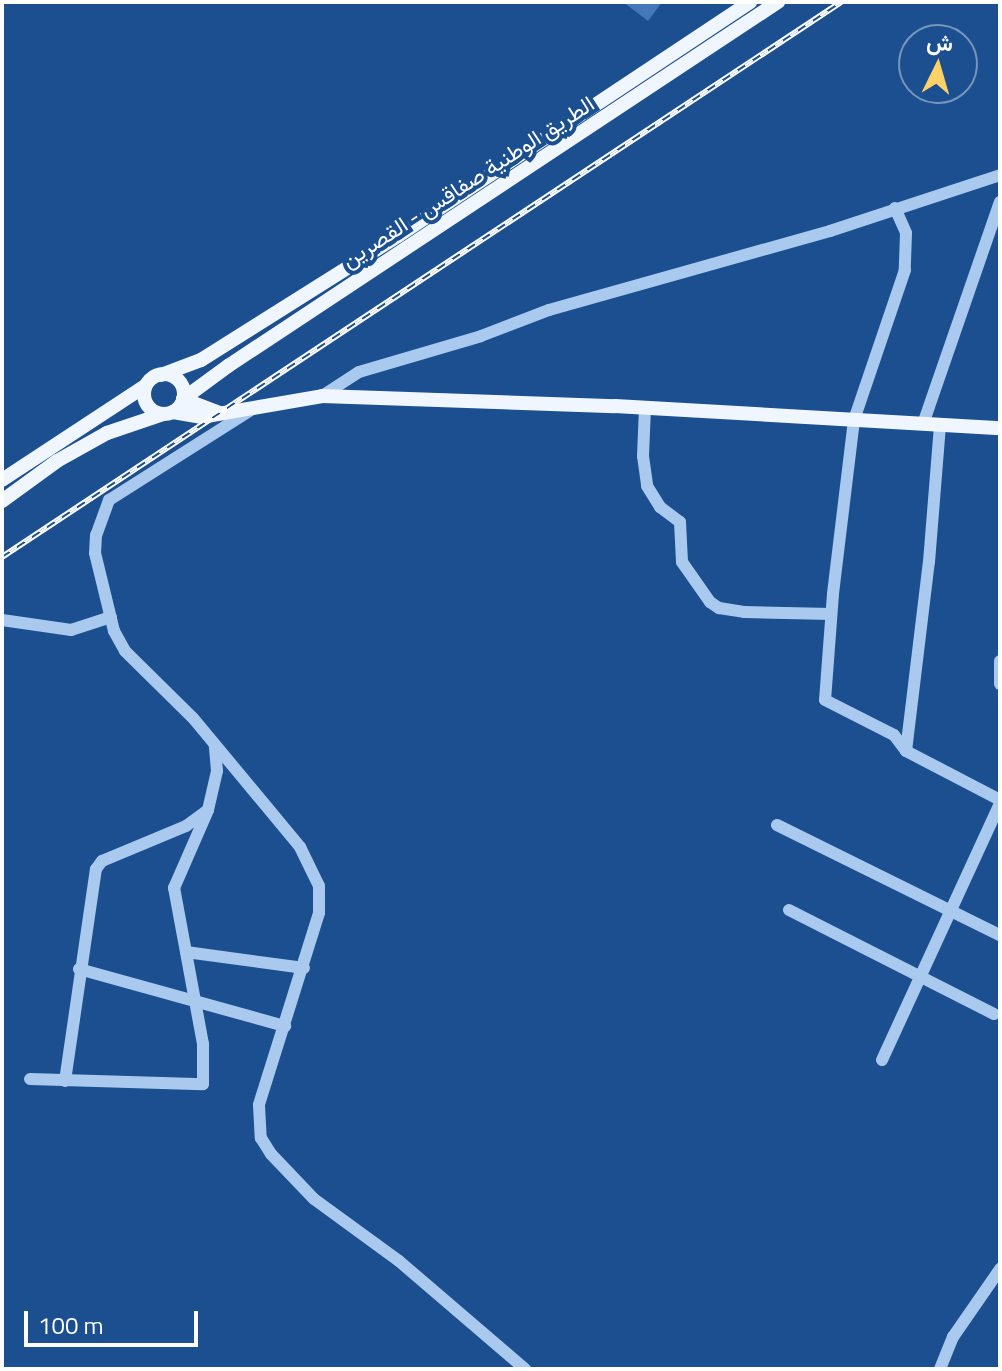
<!DOCTYPE html>
<html>
<head>
<meta charset="utf-8">
<style>
	body { margin:0 }
	#map { position:relative; width:1002px; height:1371px; overflow:hidden; background:#1b4f8f; font-family:"Titillium Web",Vazirmatn,sans-serif }
	div>[style] { position:absolute }
	[style*='--x'] { left:calc(var(--x)*1px); top:calc(var(--y)*1px); width:calc(var(--w)*1px); rotate:calc(var(--a)*1deg) }
	.building>* { inset:0; background:#4478b7 }
	.minor>* { height:12px; margin:-6px; padding:0 6px; transform-origin:6px; border-radius:6px; background:#a9c9ee }
	.major>* { height:14px; margin:-7px; padding:0 7px; transform-origin:7px; border-radius:7px; background:#f0f6ff }
	.major>.ring { margin:-7px; padding:0; box-sizing:content-box; background:none; border:14px solid #f0f6ff; border-radius:50% }
	.rail>* { height:6px; margin-top:-3px; transform-origin:0; background:repeating-linear-gradient(90deg,#1b4f8f 0 9px,#fff 0 18px); box-sizing:border-box; border-block:2px solid #fff }
	span { translate:-50% -50%; white-space:nowrap; text-align:center; line-height:1.15; -webkit-text-stroke:8px #1b4f8f; paint-order:stroke }
	.street-label { font-size:22px; color:#fff }
	.frame { position:absolute; inset:0; border:4px solid #fff; pointer-events:none }
	.north { position:absolute; left:898px; top:24px; width:80px; height:80px; box-sizing:border-box; background:#1b4f8f; border:2px solid #7695bc; border-radius:50%; rotate:5deg; font-size:22px; font-weight:700; line-height:32px; text-align:center; color:#fff }
	.north::after { content:''; display:block; margin:auto; width:28px; height:36px; background:#ffd166; clip-path:polygon(50% 0,100% 100%,50% 72%,0 100%) }
	.scale { position:absolute; left:24px; top:1311px; width:174px; height:36px; box-sizing:border-box; border:4px solid #fff; border-top:0; padding-left:10px; font-size:24px; line-height:28px; white-space:nowrap; color:#fff; -webkit-text-stroke:6px #1b4f8f; paint-order:stroke }
</style>
</head>
<body>
<div id="map">
	<div class="building">
		<div style="clip-path:polygon(623px 2px,662px 2px,648px 21px)"></div>
	</div>
	<div class="minor">
		<div style="--x:895;--y:208;--w:27;--a:66"></div>
		<div style="--x:906;--y:233;--w:37;--a:92"></div>
		<div style="--x:905;--y:270;--w:158;--a:108.8"></div>
		<div style="--x:854;--y:420;--w:175;--a:96.9"></div>
		<div style="--x:833;--y:594;--w:106;--a:94.3"></div>
		<div style="--x:825;--y:700;--w:77;--a:26.9"></div>
		<div style="--x:894;--y:735;--w:20;--a:53"></div>
		<div style="--x:906;--y:751;--w:106;--a:27.5"></div>
		<div style="--x:322;--y:396;--w:44;--a:-33"></div>
		<div style="--x:359;--y:372;--w:127;--a:-16.4"></div>
		<div style="--x:481;--y:336;--w:73;--a:-20.9"></div>
		<div style="--x:549;--y:310;--w:292;--a:-15.7"></div>
		<div style="--x:830;--y:231;--w:179;--a:-18.2"></div>
		<div style="--x:645;--y:408;--w:48;--a:92.4"></div>
		<div style="--x:643;--y:456;--w:30;--a:82"></div>
		<div style="--x:647;--y:486;--w:25;--a:58"></div>
		<div style="--x:660;--y:507;--w:25;--a:37"></div>
		<div style="--x:680;--y:522;--w:40;--a:87.1"></div>
		<div style="--x:682;--y:562;--w:49;--a:55"></div>
		<div style="--x:710;--y:602;--w:11;--a:34"></div>
		<div style="--x:719;--y:608;--w:25;--a:9"></div>
		<div style="--x:744;--y:612;--w:87;--a:1.3"></div>
		<div style="--x:251;--y:410;--w:168;--a:147.6"></div>
		<div style="--x:109;--y:500;--w:37;--a:110"></div>
		<div style="--x:96;--y:535;--w:18;--a:93"></div>
		<div style="--x:95;--y:553;--w:80;--a:76.3"></div>
		<div style="--x:114;--y:631;--w:23;--a:61"></div>
		<div style="--x:125;--y:651;--w:95;--a:44.6"></div>
		<div style="--x:193;--y:718;--w:168;--a:50.3"></div>
		<div style="--x:300;--y:847;--w:43;--a:64"></div>
		<div style="--x:319;--y:886;--w:27;--a:90"></div>
		<div style="--x:319;--y:913;--w:201;--a:107.4"></div>
		<div style="--x:259;--y:1105;--w:33;--a:87"></div>
		<div style="--x:261;--y:1138;--w:19;--a:58"></div>
		<div style="--x:271;--y:1154;--w:62;--a:46.3"></div>
		<div style="--x:314;--y:1199;--w:105;--a:36.1"></div>
		<div style="--x:399;--y:1261;--w:166;--a:40.6"></div>
		<div style="--x:923;--y:424;--w:235;--a:-70.9"></div>
		<div style="--x:2;--y:620;--w:70;--a:8.2"></div>
		<div style="--x:71;--y:630;--w:42;--a:-18"></div>
		<div style="--x:1000;--y:661;--w:23;--a:90"></div>
		<div style="--x:906;--y:751;--w:190;--a:-83.1"></div>
		<div style="--x:929;--y:562;--w:137;--a:-85.4"></div>
		<div style="--x:777;--y:825;--w:249;--a:26.3"></div>
		<div style="--x:789;--y:910;--w:230;--a:26.9"></div>
		<div style="--x:186;--y:952;--w:119;--a:7.7"></div>
		<div style="--x:79;--y:969;--w:214;--a:15.5"></div>
		<div style="--x:882;--y:1060;--w:282;--a:-65.3"></div>
		<div style="--x:30;--y:1079;--w:173;--a:1.7"></div>
		<div style="--x:203;--y:1084;--w:40;--a:-90"></div>
		<div style="--x:203;--y:1044;--w:159;--a:-100.5"></div>
		<div style="--x:174;--y:888;--w:85;--a:-66.4"></div>
		<div style="--x:208;--y:810;--w:40;--a:-77"></div>
		<div style="--x:217;--y:771;--w:25;--a:-95"></div>
		<div style="--x:65;--y:1081;--w:214;--a:-81.7"></div>
		<div style="--x:96;--y:869;--w:10;--a:-53"></div>
		<div style="--x:102;--y:861;--w:91;--a:-22.6"></div>
		<div style="--x:186;--y:826;--w:27;--a:-36"></div>
		<div style="--x:940;--y:1369;--w:35;--a:-68"></div>
		<div style="--x:953;--y:1337;--w:83;--a:-55.3"></div>
	</div>
	<div class="major">
		<div class="ring" style="left:144px;top:374px;width:26px;height:26px"></div>
		<div style="--x:161;--y:375;--w:43;--a:-20.6"></div>
		<div style="--x:201;--y:360;--w:233;--a:-32.2"></div>
		<div style="--x:398;--y:236;--w:423;--a:-33.6"></div>
		<div style="--x:183;--y:399;--w:56;--a:-36.3"></div>
		<div style="--x:228;--y:366;--w:660;--a:-33.5"></div>
		<div style="--x:183;--y:399;--w:40;--a:21"></div>
		<div style="--x:173;--y:412;--w:28;--a:10"></div>
		<div style="--x:201;--y:417;--w:123;--a:-9.8"></div>
		<div style="--x:322;--y:396;--w:293;--a:2"></div>
		<div style="--x:615;--y:406;--w:386;--a:3.3"></div>
		<div style="--x:2;--y:480;--w:171;--a:-33.3"></div>
		<div style="--x:2;--y:501;--w:68;--a:-36"></div>
		<div style="--x:57;--y:461;--w:57;--a:-29.2"></div>
		<div style="--x:107;--y:433;--w:59;--a:-18.7"></div>
	</div>
	<div class="rail">
		<div style="--x:2;--y:557;--w:1006;--a:-33.48"></div>
	</div>
	<div class="street-label">
		<span style="left:468px;top:182px;rotate:-33deg">الطريق الوطنية صفاقس - القصرين</span>
	</div>
	<div class="frame"></div>
	<div class="north">ش</div>
	<div class="scale">100 m</div>
</div>
</body>
</html>
